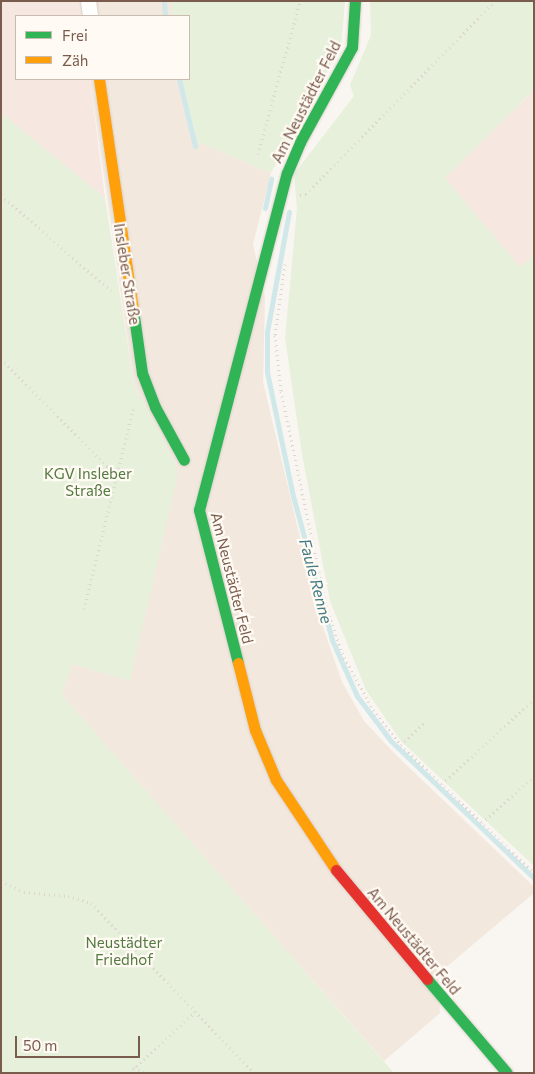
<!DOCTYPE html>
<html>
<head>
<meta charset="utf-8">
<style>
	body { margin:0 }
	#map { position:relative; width:535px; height:1074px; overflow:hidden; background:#f9f5f0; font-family:Commissioner,sans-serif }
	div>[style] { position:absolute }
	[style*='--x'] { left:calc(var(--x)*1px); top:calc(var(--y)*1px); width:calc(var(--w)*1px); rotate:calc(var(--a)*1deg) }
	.residential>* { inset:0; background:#f2e8de; transform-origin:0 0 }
	.commercial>* { inset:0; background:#f6e8e1 }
	.green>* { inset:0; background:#e7f0db }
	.stream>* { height:5px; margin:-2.5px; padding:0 2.5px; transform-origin:2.5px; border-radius:2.5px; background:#d0e8ea }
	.path>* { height:3px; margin-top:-1.5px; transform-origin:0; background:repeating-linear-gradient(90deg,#dcd5d0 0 1px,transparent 0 5px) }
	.roads { filter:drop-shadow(0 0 1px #d7d1cb) drop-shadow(0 0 1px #d7d1cb) }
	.street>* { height:15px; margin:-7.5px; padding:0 7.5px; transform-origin:7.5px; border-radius:7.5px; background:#fefefd }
	.fast>* { height:11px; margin:-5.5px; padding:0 5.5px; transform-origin:5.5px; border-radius:5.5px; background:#30b455 }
	.slow>* { height:11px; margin:-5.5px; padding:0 5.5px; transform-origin:5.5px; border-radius:5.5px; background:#ff9f0a }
	.jam>* { height:11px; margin:-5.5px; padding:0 5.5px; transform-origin:5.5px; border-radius:5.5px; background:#e5322d }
	span { translate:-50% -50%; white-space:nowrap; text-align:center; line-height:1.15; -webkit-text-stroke:4.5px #fffaf3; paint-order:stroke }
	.street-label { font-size:15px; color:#7a5c4d }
	.park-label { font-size:15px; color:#537a41 }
	.water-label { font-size:16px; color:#437c86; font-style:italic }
	.frame { position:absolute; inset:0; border:2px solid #7a5c4d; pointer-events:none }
	.legend { position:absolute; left:15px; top:15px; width:175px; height:65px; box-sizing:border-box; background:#fffaf3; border:1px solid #cabbb1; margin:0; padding:6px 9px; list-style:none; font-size:15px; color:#7a5c4d }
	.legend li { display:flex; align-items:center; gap:10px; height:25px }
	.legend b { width:25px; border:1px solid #cabbb1 }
	.scale { position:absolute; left:15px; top:1036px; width:125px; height:22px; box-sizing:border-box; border:2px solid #7a5c4d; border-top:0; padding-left:6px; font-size:15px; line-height:18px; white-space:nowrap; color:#7a5c4d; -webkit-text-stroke:4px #fffaf3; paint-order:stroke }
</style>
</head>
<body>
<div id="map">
	<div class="residential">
		<div style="left:80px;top:1px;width:92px;height:15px"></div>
		<div style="clip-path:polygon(90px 79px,182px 79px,196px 141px,271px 173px,253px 244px,265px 297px,263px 382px,318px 613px,342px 682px,364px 721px,395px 754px,534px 887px,534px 893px,438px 974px,440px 1013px,384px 1061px,61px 695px,72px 664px,130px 680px,176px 464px,134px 385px)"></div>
	</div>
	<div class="commercial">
		<div style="clip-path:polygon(1px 1px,80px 1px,82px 16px,16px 16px,16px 79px,90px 79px,105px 198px,1px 113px)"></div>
		<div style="clip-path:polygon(534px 90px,534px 255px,520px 268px,445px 178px)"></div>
	</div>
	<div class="green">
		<div style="clip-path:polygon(172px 1px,345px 1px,341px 46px,271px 173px,196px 141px,182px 79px,189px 79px,189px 16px,172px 16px)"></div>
		<div style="clip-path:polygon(370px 1px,534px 1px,534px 90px,445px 178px,520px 267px,534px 255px,534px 866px,401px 741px,366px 690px,330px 601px,302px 454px,285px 338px,297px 209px,294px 174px,354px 96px,350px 85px,371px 35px)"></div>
		<div style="clip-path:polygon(1px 113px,105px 198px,134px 385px,176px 464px,177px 478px,130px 681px,72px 664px,62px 695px,394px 1073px,1px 1073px)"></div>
	</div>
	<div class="stream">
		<div style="--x:164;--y:1;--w:15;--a:86"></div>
		<div style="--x:179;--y:79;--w:69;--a:76.6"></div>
		<div style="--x:265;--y:208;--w:30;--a:-78"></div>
		<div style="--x:289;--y:212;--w:122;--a:100.4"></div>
		<div style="--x:267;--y:332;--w:40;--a:90"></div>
		<div style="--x:267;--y:372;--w:127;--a:78.2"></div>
		<div style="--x:293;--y:496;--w:149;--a:74.8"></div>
		<div style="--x:332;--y:640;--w:61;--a:65.9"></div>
		<div style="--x:357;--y:696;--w:56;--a:52.9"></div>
		<div style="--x:391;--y:741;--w:198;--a:43.8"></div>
	</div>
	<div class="path">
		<div style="--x:258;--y:154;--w:159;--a:-74.6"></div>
		<div style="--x:1;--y:195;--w:146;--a:41.1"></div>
		<div style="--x:300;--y:195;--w:6;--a:-9"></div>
		<div style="--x:306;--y:194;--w:270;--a:-45.6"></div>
		<div style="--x:285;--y:264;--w:72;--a:98"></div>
		<div style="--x:275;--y:335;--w:56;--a:83.9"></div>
		<div style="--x:281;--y:391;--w:220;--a:78.2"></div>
		<div style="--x:326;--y:606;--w:50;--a:71.2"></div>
		<div style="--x:342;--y:653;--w:65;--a:61.5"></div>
		<div style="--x:373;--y:710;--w:45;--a:51.3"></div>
		<div style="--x:401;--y:745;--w:185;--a:43.9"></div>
		<div style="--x:1;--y:359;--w:162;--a:45.3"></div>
		<div style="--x:84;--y:609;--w:210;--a:-76.2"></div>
		<div style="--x:401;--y:745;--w:32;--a:-44"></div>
		<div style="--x:442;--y:784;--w:125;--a:-42.7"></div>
		<div style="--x:482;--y:823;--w:70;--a:-42.1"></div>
		<div style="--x:1;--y:881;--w:25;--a:26"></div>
		<div style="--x:24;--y:892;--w:44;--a:5.2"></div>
		<div style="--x:68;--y:896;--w:24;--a:17"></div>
		<div style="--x:91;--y:903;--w:236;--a:46.2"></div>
		<div style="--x:134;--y:1067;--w:13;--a:29"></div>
		<div style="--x:1;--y:1071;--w:3;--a:45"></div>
		<div style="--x:129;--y:1073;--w:90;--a:-42.7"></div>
	</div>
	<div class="roads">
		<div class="street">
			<div style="--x:88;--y:1;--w:15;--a:82"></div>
		</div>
		<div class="fast">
			<div style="--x:133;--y:309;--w:65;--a:82"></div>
			<div style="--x:142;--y:373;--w:36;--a:69"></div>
			<div style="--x:155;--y:407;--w:60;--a:61.3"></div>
			<div style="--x:238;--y:663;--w:158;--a:-104.3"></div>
			<div style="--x:199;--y:510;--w:348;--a:-75.4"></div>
			<div style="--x:287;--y:173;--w:34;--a:-67"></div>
			<div style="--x:300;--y:142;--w:108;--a:-61.3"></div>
			<div style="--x:352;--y:47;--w:46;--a:-86.3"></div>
			<div style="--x:427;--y:979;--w:123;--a:49.6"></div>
		</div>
		<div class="slow">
			<div style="--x:99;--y:79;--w:232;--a:81.6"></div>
			<div style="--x:238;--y:663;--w:69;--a:75.8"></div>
			<div style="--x:255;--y:730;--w:54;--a:67.2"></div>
			<div style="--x:276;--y:780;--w:108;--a:56.3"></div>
		</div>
		<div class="jam">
			<div style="--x:336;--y:870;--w:142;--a:50.1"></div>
		</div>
	</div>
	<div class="street-label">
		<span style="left:306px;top:102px;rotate:-63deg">Am Neustädter Feld</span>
		<span style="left:127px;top:274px;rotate:81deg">Insleber Straße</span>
		<span style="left:232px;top:578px;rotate:76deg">Am Neustädter Feld</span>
		<span style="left:414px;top:941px;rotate:50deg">Am Neustädter Feld</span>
	</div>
	<div class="park-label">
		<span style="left:88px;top:482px">KGV Insleber<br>Straße</span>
		<span style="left:124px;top:951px">Neustädter<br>Friedhof</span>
	</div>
	<div class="water-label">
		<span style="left:316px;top:581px;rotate:75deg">Faule Renne</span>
	</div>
	<div class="frame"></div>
	<ul class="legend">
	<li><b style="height:6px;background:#30b455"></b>Frei</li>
	<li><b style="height:6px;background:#ff9f0a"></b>Zäh</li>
	</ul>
	<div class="scale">50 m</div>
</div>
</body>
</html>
